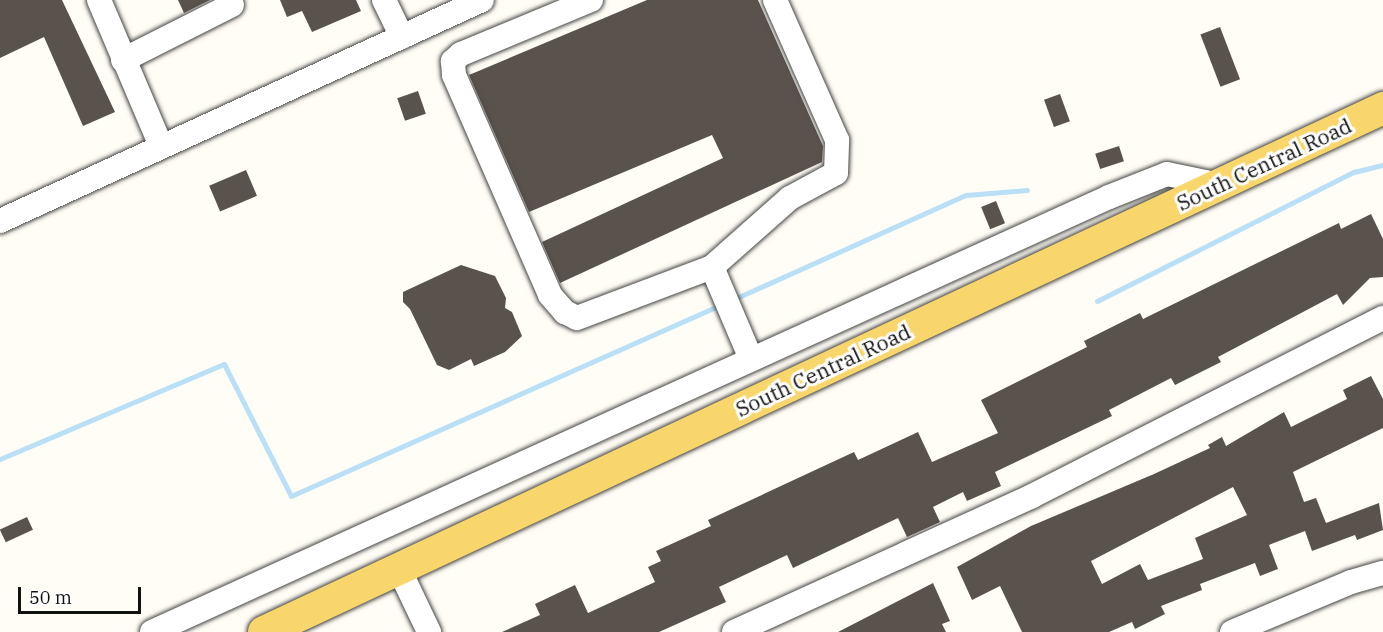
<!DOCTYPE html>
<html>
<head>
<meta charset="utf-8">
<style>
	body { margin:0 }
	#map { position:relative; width:1383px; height:632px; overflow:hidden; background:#fffdf5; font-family:"IBM Plex Serif",serif }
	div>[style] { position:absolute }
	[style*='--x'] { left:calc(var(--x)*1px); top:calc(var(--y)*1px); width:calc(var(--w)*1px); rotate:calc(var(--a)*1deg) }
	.stream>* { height:5px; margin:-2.5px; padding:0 2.5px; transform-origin:2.5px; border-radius:2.5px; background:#b9e0f7 }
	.building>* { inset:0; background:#5a524d; transform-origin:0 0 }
	.roads { filter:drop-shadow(0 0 2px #444) drop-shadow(0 0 2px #444) }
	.minor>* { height:24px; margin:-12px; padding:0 12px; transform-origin:12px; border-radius:12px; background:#fff }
	.major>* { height:32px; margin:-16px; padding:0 16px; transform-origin:16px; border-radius:16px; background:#f9d66b }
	span { translate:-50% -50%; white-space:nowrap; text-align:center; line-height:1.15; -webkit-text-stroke:6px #fff; paint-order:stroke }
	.street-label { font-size:21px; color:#111 }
	.scale { position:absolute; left:18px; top:587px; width:123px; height:27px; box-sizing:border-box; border:3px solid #111; border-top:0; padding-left:8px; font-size:18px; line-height:21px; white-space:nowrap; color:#111; -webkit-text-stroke:4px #fff; paint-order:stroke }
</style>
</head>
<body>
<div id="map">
	<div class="stream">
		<div style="--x:732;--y:300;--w:256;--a:-24.2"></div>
		<div style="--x:966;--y:195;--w:61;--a:-4.7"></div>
		<div style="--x:1097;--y:301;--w:288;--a:-26.7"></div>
		<div style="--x:1354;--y:172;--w:30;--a:-14"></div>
		<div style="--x:0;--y:459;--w:243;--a:-23"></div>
		<div style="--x:224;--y:364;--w:148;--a:63.1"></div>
		<div style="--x:291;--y:496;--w:471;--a:-24"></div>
	</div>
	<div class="building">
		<div style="clip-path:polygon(0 0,62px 0,115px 112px,83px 126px,44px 37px,0 58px)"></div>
		<div style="clip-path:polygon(178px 0,210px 0,184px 13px)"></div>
		<div style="clip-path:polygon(280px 0,356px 0,361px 11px,312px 32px,302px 11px,287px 17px)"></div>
		<div style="clip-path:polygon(647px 0,758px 0,823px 146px,822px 162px,560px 283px,542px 242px,723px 158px,712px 135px,529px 212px,469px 75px)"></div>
		<div style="left:1220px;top:27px;width:56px;height:21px;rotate:69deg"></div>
		<div style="left:418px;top:91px;width:24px;height:22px;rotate:71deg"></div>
		<div style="left:1060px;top:94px;width:29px;height:17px;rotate:70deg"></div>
		<div style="left:1119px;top:146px;width:16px;height:25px;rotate:72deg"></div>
		<div style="left:246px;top:170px;width:28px;height:40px;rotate:67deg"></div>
		<div style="left:996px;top:201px;width:24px;height:16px;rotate:68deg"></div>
		<div style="clip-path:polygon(1371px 214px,1383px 239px,1383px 277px,1370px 278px,1343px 305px,1337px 294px,1218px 357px,1221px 362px,1175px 385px,1171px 378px,1109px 410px,1112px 416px,995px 472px,1001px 486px,967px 501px,963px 492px,933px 507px,940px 522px,907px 537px,898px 518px,793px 568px,787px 555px,719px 587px,726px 602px,659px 632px,502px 632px,540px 615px,535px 604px,575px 585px,588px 613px,655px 582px,648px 567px,661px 561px,656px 551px,711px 526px,708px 520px,854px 452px,858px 460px,918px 432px,932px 462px,998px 433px,981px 400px,1087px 347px,1084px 341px,1140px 313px,1143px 319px,1339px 223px,1341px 229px)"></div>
		<div style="clip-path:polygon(461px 265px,495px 276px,506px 298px,505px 308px,512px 312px,522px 336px,505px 352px,474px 366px,471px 359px,449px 370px,437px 365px,410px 309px,403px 302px,403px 292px)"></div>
		<div style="clip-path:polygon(evenodd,1371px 376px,1383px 399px,1383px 428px,1293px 472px,1304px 502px,1316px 498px,1326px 523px,1379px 503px,1383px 530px,1357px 540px,1355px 535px,1312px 551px,1305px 531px,1269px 545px,1278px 569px,1260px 576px,1255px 563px,1200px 584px,1202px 590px,1161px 606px,1165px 614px,1135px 629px,1132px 622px,1109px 632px,1022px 632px,1000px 586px,972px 600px,957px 567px,1031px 526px,1154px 474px,1210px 448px,1208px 445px,1222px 437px,1226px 446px,1284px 412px,1291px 427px,1347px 399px,1343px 390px,1371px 376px,1233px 487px,1247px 515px,1195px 538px,1203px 559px,1148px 580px,1140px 564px,1102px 584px,1091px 561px,1233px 487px)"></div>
		<div style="left:27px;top:517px;width:14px;height:30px;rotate:65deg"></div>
		<div style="clip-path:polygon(933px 583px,950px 621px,942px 624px,946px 632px,838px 632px)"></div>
	</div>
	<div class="roads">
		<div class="minor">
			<div style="--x:99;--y:0;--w:159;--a:67"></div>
			<div style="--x:384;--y:0;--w:41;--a:64.1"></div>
			<div style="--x:591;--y:0;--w:141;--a:157.4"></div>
			<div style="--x:461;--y:54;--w:11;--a:139"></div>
			<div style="--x:453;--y:61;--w:14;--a:86"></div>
			<div style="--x:454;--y:75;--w:240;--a:66.4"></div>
			<div style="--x:550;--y:295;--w:23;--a:49"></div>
			<div style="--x:565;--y:312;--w:13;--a:27"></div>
			<div style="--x:577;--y:318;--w:144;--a:-20.7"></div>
			<div style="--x:712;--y:267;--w:104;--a:-41.5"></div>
			<div style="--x:790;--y:198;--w:52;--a:-28.5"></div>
			<div style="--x:836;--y:173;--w:33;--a:-88"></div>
			<div style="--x:837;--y:140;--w:153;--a:-113.9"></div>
			<div style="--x:123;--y:60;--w:122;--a:-26.8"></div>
			<div style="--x:0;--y:221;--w:530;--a:-24.63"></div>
			<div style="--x:712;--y:267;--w:100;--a:67"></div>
			<div style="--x:399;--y:569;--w:70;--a:64.5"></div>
			<div style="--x:152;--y:632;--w:1051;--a:-24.44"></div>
			<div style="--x:1109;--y:197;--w:62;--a:-21.6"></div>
			<div style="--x:1167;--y:174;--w:54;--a:11.7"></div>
			<div style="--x:734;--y:632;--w:328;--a:-24.5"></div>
			<div style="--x:1032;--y:496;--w:394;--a:-26.9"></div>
			<div style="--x:1232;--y:632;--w:129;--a:-22.8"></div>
			<div style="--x:1351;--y:582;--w:33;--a:-16"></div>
		</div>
		<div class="major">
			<div style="--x:264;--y:632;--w:1236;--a:-25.09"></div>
		</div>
	</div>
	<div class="street-label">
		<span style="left:1264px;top:164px;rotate:-25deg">South Central Road</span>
		<span style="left:823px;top:370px;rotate:-25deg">South Central Road</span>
	</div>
	<div class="scale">50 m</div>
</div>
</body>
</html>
